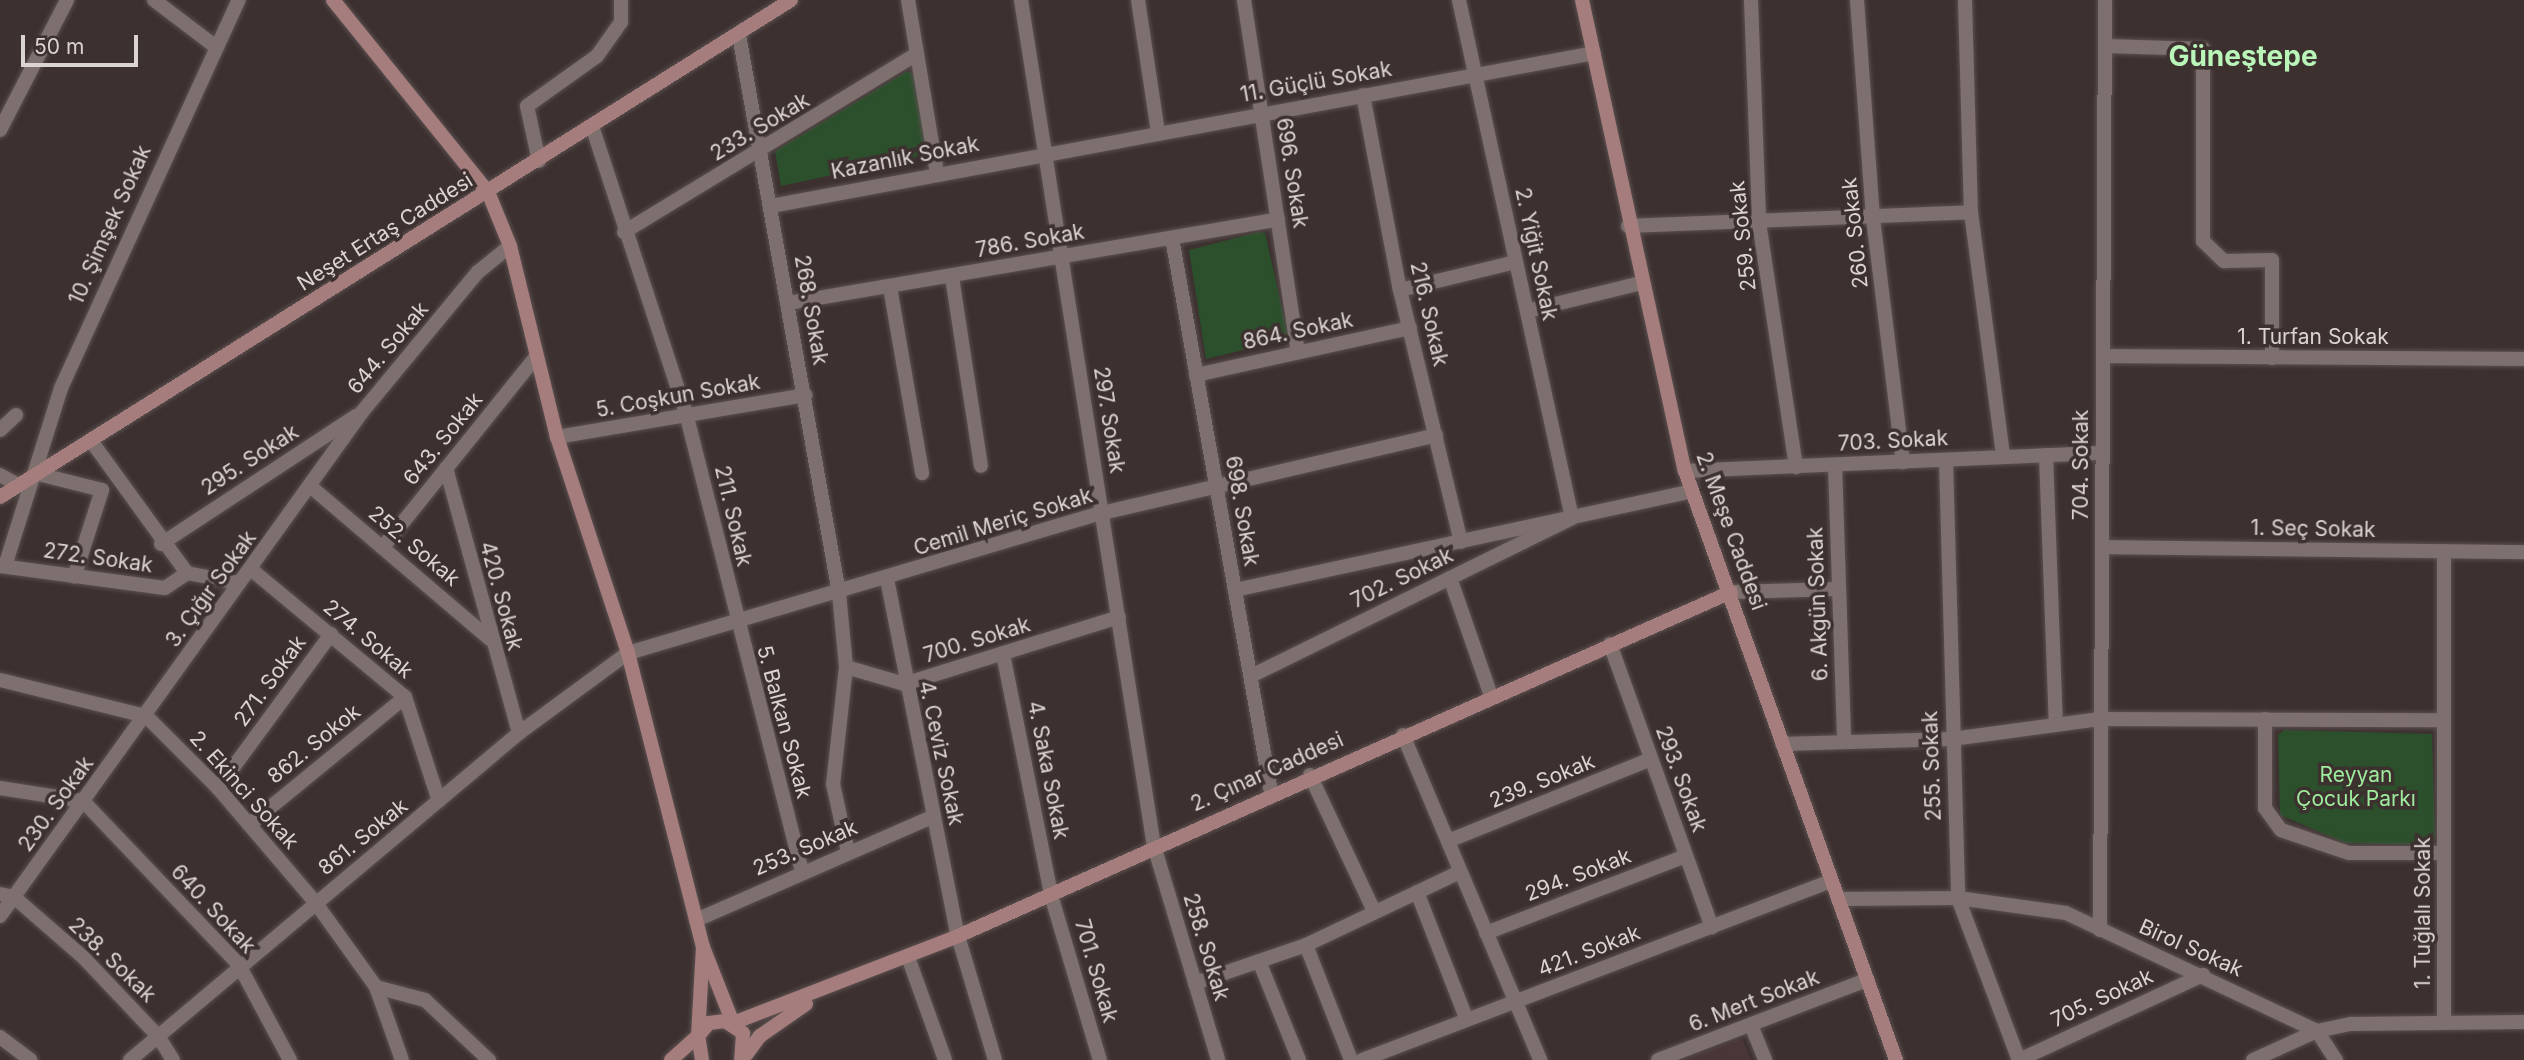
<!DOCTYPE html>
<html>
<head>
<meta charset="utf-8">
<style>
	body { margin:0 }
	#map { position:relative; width:2524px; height:1060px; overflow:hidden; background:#3d3130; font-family:Inter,sans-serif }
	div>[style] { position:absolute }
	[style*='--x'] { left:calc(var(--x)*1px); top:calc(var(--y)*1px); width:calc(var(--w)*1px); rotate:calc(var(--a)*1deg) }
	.built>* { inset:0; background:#4a3636 }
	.green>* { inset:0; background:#2b502b }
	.roads { filter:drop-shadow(0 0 2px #5b5050) drop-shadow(0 0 2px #5b5050) }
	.street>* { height:14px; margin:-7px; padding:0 7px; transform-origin:7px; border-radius:7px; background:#7e706f }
	.secondary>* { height:14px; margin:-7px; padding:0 7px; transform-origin:7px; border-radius:7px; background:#a47d7c }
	span { translate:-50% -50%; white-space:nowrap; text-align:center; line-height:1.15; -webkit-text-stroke:7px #3d3130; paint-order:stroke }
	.street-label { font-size:21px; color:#dcd3d3 }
	.park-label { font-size:21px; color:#9eeb9d }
	.district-label { font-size:28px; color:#baf5b9; font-weight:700 }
	.scale { position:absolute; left:21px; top:35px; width:117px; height:32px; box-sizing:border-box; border:4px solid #dcd3d3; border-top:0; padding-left:9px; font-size:21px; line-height:24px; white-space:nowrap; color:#dcd3d3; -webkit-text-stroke:5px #3d3130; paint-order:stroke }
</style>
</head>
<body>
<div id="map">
	<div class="built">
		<div style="clip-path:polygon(1742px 1038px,1751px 1060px,1683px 1060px)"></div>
	</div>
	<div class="green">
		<div style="clip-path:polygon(907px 71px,917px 75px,930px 154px,781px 186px,775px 151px)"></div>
		<div style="clip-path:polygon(1259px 232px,1265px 233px,1289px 339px,1206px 359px,1189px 250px)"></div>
		<div style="clip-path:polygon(2284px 730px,2432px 734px,2435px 838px,2422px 845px,2345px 843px,2280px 815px,2278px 735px)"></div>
	</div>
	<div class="roads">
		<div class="street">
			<div style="--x:154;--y:0;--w:78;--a:37.2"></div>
			<div style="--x:908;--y:0;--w:175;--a:80.5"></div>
			<div style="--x:1021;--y:0;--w:856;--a:81.07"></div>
			<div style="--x:1154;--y:846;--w:223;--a:73.3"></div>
			<div style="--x:1138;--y:0;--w:134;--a:81.4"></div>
			<div style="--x:1244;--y:0;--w:356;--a:81.3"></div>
			<div style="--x:1751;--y:0;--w:222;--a:87.9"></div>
			<div style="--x:1759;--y:222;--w:248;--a:81.4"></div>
			<div style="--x:1857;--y:0;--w:219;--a:85.8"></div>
			<div style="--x:1873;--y:218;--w:246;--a:83"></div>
			<div style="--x:1965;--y:0;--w:212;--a:88.4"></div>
			<div style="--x:1971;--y:212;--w:246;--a:82.5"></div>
			<div style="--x:739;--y:35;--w:567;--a:79.84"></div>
			<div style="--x:839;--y:593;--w:74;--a:84.6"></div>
			<div style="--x:846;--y:667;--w:118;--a:96.3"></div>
			<div style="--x:833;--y:784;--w:70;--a:77.6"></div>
			<div style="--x:2105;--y:46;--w:98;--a:1.8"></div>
			<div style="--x:2203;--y:49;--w:192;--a:90"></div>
			<div style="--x:2203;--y:241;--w:29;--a:44"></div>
			<div style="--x:2224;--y:261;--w:48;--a:-1.2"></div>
			<div style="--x:2272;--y:260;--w:98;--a:90"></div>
			<div style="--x:1363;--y:95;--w:198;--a:79.3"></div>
			<div style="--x:1400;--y:290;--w:259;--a:76.4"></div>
			<div style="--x:593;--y:129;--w:303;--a:71.9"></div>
			<div style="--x:687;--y:417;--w:468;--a:75.8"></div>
			<div style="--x:0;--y:130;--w:146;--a:-62.7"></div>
			<div style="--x:539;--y:161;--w:56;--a:-102.3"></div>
			<div style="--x:527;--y:106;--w:86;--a:-35.5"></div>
			<div style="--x:597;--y:56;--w:42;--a:-54.8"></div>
			<div style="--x:621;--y:22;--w:22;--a:-90"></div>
			<div style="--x:771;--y:206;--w:837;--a:-10.53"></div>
			<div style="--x:1628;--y:226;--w:343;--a:-2.3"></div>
			<div style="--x:624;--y:232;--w:343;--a:-31.3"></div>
			<div style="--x:1172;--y:238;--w:563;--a:79.87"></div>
			<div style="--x:952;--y:277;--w:191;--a:81.3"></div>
			<div style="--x:890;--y:287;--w:189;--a:80.2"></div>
			<div style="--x:1400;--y:290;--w:119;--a:-13.6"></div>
			<div style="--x:789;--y:303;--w:496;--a:-9.7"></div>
			<div style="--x:1527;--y:311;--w:117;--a:-13.8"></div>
			<div style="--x:2103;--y:356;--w:421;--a:0.4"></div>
			<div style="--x:1196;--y:375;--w:219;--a:-12.4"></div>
			<div style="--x:0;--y:430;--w:22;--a:-43"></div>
			<div style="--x:557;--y:437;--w:252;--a:-9.6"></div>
			<div style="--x:92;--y:442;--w:162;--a:54.1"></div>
			<div style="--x:187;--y:573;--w:53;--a:10.9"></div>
			<div style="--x:2046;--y:455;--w:270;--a:87.9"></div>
			<div style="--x:1946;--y:460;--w:438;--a:88.4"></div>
			<div style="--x:1958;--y:898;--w:173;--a:69.4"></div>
			<div style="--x:1835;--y:465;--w:276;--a:88.1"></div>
			<div style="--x:446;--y:468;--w:275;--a:74.6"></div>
			<div style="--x:1685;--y:471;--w:418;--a:-2.5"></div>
			<div style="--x:38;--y:474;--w:66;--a:14"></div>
			<div style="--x:102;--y:490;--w:91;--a:107.8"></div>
			<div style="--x:0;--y:475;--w:21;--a:29"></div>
			<div style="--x:310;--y:486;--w:236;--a:40.4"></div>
			<div style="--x:161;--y:544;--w:233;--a:-33.3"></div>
			<div style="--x:383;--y:547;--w:244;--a:-51.2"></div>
			<div style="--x:2102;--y:547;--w:422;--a:0.7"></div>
			<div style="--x:0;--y:566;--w:166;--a:7.6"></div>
			<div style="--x:165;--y:588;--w:27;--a:-34"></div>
			<div style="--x:5;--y:566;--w:187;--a:-72.5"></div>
			<div style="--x:61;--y:388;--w:427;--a:-65.4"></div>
			<div style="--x:252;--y:570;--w:199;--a:39.7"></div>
			<div style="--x:405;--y:697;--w:109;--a:71.9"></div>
			<div style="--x:1450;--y:578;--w:125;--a:70.8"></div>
			<div style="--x:887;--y:579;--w:364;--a:78.8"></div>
			<div style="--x:958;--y:936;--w:129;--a:73.4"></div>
			<div style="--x:1235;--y:590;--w:468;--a:-12.2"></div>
			<div style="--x:1731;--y:592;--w:108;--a:-1.6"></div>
			<div style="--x:1610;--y:644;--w:301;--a:70.2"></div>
			<div style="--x:1003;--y:654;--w:246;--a:78.7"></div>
			<div style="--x:1051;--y:895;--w:172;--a:73.5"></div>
			<div style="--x:846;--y:667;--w:60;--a:16.3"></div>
			<div style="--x:904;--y:684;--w:225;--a:-17.3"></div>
			<div style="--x:1251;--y:676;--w:358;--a:-26.2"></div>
			<div style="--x:1572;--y:518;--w:530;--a:-102.31"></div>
			<div style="--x:0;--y:680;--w:150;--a:13.9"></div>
			<div style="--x:146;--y:716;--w:102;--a:45"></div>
			<div style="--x:218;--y:788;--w:150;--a:49.6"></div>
			<div style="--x:315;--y:902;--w:105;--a:54.3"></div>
			<div style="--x:376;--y:987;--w:77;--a:70.4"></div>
			<div style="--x:2265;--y:719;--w:89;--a:90"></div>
			<div style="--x:2265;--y:808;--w:27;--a:54"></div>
			<div style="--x:2281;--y:830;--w:72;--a:18.7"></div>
			<div style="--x:2349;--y:853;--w:95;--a:0"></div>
			<div style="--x:1403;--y:735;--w:353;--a:67.1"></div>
			<div style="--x:1782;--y:744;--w:170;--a:-1.7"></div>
			<div style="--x:1952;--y:739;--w:149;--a:-7.7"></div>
			<div style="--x:2100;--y:719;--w:344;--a:0.2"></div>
			<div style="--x:1310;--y:775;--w:150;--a:64.8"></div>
			<div style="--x:0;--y:788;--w:84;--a:8.9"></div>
			<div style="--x:83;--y:801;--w:226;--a:46.4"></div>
			<div style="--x:239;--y:965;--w:108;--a:61.8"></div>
			<div style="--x:218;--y:788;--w:191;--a:-53.7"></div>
			<div style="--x:250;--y:824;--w:200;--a:-39.3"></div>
			<div style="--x:1448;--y:841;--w:219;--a:-22"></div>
			<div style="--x:1417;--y:892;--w:137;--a:68.7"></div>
			<div style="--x:0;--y:894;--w:14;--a:12"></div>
			<div style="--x:14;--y:897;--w:91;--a:41"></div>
			<div style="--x:83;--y:957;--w:109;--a:46.5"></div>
			<div style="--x:158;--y:1036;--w:28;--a:58"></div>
			<div style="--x:1838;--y:899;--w:120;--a:-0.5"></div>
			<div style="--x:1958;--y:898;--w:109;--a:7.9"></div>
			<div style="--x:2066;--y:913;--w:277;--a:25.2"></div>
			<div style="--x:2317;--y:1031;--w:35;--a:-12"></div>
			<div style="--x:2351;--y:1024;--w:173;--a:-0.7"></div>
			<div style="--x:0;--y:916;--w:621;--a:-54.31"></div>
			<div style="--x:362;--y:412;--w:182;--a:-50.4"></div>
			<div style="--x:478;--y:272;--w:41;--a:-39.1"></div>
			<div style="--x:696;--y:920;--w:257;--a:-23.6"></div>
			<div style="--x:2100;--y:930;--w:930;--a:-89.69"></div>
			<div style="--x:1486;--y:933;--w:214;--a:-21.1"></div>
			<div style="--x:1306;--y:945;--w:123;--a:68.6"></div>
			<div style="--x:908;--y:957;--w:109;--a:70.2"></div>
			<div style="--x:1259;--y:961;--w:107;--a:68"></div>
			<div style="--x:1195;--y:983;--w:117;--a:-18.9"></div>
			<div style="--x:1306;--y:945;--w:170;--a:-25.4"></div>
			<div style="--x:376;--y:987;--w:51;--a:14.9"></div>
			<div style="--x:425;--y:1000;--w:88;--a:43.2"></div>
			<div style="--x:2444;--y:1023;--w:472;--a:-90"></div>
			<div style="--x:1751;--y:1025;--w:38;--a:68"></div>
			<div style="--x:0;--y:1037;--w:38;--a:37"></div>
			<div style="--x:130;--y:1060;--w:508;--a:-40.05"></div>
			<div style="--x:519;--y:733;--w:135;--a:-36.3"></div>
			<div style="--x:628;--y:653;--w:494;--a:-16.5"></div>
			<div style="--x:1102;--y:513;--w:343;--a:-13.1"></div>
			<div style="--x:1362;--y:1060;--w:502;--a:-20.89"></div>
			<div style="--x:1658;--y:1060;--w:223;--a:-21"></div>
			<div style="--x:2019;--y:1060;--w:203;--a:-24.8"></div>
			<div style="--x:2253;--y:1060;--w:70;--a:-24.4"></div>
			<div style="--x:2317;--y:1031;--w:35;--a:57"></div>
		</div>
		<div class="secondary">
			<div style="--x:333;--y:0;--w:247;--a:51.1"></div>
			<div style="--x:488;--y:192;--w:58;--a:67.8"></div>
			<div style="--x:510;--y:246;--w:197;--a:76.2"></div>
			<div style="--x:557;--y:437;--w:227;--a:71.8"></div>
			<div style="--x:628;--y:653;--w:303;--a:75.7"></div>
			<div style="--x:703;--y:947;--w:82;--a:68.5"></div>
			<div style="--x:733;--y:1023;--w:241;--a:-21.1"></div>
			<div style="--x:958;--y:936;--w:846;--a:-23.99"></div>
			<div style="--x:1582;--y:0;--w:482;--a:77.7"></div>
			<div style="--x:1685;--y:471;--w:626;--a:70.29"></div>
			<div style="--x:0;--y:497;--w:934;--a:-32.14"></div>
			<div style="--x:746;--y:1055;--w:24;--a:-54"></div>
			<div style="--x:760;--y:1036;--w:56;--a:-34.8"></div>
			<div style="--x:671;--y:1060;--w:36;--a:-42"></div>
			<div style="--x:698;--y:1036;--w:89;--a:-86.8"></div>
			<div style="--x:702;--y:1060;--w:24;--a:-99"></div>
			<div style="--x:698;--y:1036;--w:17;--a:-50"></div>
			<div style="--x:709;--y:1023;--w:16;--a:-7"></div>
			<div style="--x:725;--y:1021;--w:22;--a:34"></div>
			<div style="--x:743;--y:1033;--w:27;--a:94"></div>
		</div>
	</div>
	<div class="street-label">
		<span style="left:1316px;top:82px;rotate:-10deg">11. Güçlü Sokak</span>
		<span style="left:760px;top:127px;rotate:-31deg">233. Sokak</span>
		<span style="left:905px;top:158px;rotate:-11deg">Kazanlık Sokak</span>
		<span style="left:1292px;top:173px;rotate:81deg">696. Sokak</span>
		<span style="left:110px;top:225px;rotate:-66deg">10. Şimşek Sokak</span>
		<span style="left:385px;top:232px;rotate:-32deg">Neşet Ertaş Caddesi</span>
		<span style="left:1855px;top:233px;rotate:-96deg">260. Sokak</span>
		<span style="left:1743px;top:236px;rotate:-96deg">259. Sokak</span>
		<span style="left:1030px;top:241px;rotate:-10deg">786. Sokak</span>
		<span style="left:1536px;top:254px;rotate:78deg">2. Yiğit Sokak</span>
		<span style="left:811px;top:310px;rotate:80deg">268. Sokak</span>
		<span style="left:1429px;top:314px;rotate:77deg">216. Sokak</span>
		<span style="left:1298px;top:331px;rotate:-12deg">864. Sokak</span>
		<span style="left:2313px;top:337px">1. Turfan Sokak</span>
		<span style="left:388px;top:348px;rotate:-50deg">644. Sokak</span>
		<span style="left:678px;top:396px;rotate:-10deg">5. Coşkun Sokak</span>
		<span style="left:1109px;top:420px;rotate:81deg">297. Sokak</span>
		<span style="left:443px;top:439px;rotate:-51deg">643. Sokak</span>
		<span style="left:1893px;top:441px;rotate:-3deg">703. Sokak</span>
		<span style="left:250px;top:460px;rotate:-33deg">295. Sokak</span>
		<span style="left:2081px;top:465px;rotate:-90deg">704. Sokak</span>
		<span style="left:1242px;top:511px;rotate:80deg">698. Sokak</span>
		<span style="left:733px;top:516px;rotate:77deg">211. Sokak</span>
		<span style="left:1003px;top:522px;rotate:-17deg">Cemil Meriç Sokak</span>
		<span style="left:2313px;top:529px;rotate:1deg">1. Seç Sokak</span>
		<span style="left:1731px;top:531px;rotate:70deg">2. Meşe Caddesi</span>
		<span style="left:414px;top:546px;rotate:40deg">252. Sokak</span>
		<span style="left:98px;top:558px;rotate:8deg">272. Sokak</span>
		<span style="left:1402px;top:578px;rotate:-26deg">702. Sokak</span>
		<span style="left:211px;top:589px;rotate:-54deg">3. Çığır Sokak</span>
		<span style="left:501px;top:596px;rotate:75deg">420. Sokak</span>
		<span style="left:1818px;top:604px;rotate:-92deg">6. Akgün Sokak</span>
		<span style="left:368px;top:639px;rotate:40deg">274. Sokak</span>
		<span style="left:977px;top:640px;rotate:-17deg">700. Sokak</span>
		<span style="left:270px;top:681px;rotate:-54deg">271. Sokak</span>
		<span style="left:784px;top:722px;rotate:75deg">5. Balkan Sokak</span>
		<span style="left:314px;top:744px;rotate:-39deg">862. Sokok</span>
		<span style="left:941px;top:753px;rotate:78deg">4. Ceviz Sokak</span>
		<span style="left:1932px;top:766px;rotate:-92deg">255. Sokak</span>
		<span style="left:1048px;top:770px;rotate:79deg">4. Saka Sokak</span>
		<span style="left:1267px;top:772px;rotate:-24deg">2. Çınar Caddesi</span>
		<span style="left:1681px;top:779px;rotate:70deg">293. Sokak</span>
		<span style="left:1542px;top:781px;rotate:-22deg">239. Sokak</span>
		<span style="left:244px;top:790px;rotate:48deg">2. Ekinci Sokak</span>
		<span style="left:56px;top:804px;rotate:-54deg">230. Sokak</span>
		<span style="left:363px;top:837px;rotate:-39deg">861. Sokak</span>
		<span style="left:805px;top:848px;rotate:-23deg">253. Sokak</span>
		<span style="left:1578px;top:875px;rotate:-21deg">294. Sokak</span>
		<span style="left:213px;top:909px;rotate:47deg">640. Sokak</span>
		<span style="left:2423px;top:913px;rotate:-90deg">1. Tuğlalı Sokak</span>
		<span style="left:1206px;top:947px;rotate:73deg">258. Sokak</span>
		<span style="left:2191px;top:948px;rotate:24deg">Birol Sokak</span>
		<span style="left:1589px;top:951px;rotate:-21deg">421. Sokak</span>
		<span style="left:112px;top:960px;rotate:44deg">238. Sokak</span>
		<span style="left:1096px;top:971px;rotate:74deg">701. Sokak</span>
		<span style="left:2102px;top:998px;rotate:-25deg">705. Sokak</span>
		<span style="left:1754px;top:1001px;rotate:-21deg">6. Mert Sokak</span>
	</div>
	<div class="park-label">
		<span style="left:2356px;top:787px">Reyyan<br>Çocuk Parkı</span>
	</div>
	<div class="district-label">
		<span style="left:2243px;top:56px">Güneştepe</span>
	</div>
	<div class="scale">50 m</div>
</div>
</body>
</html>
